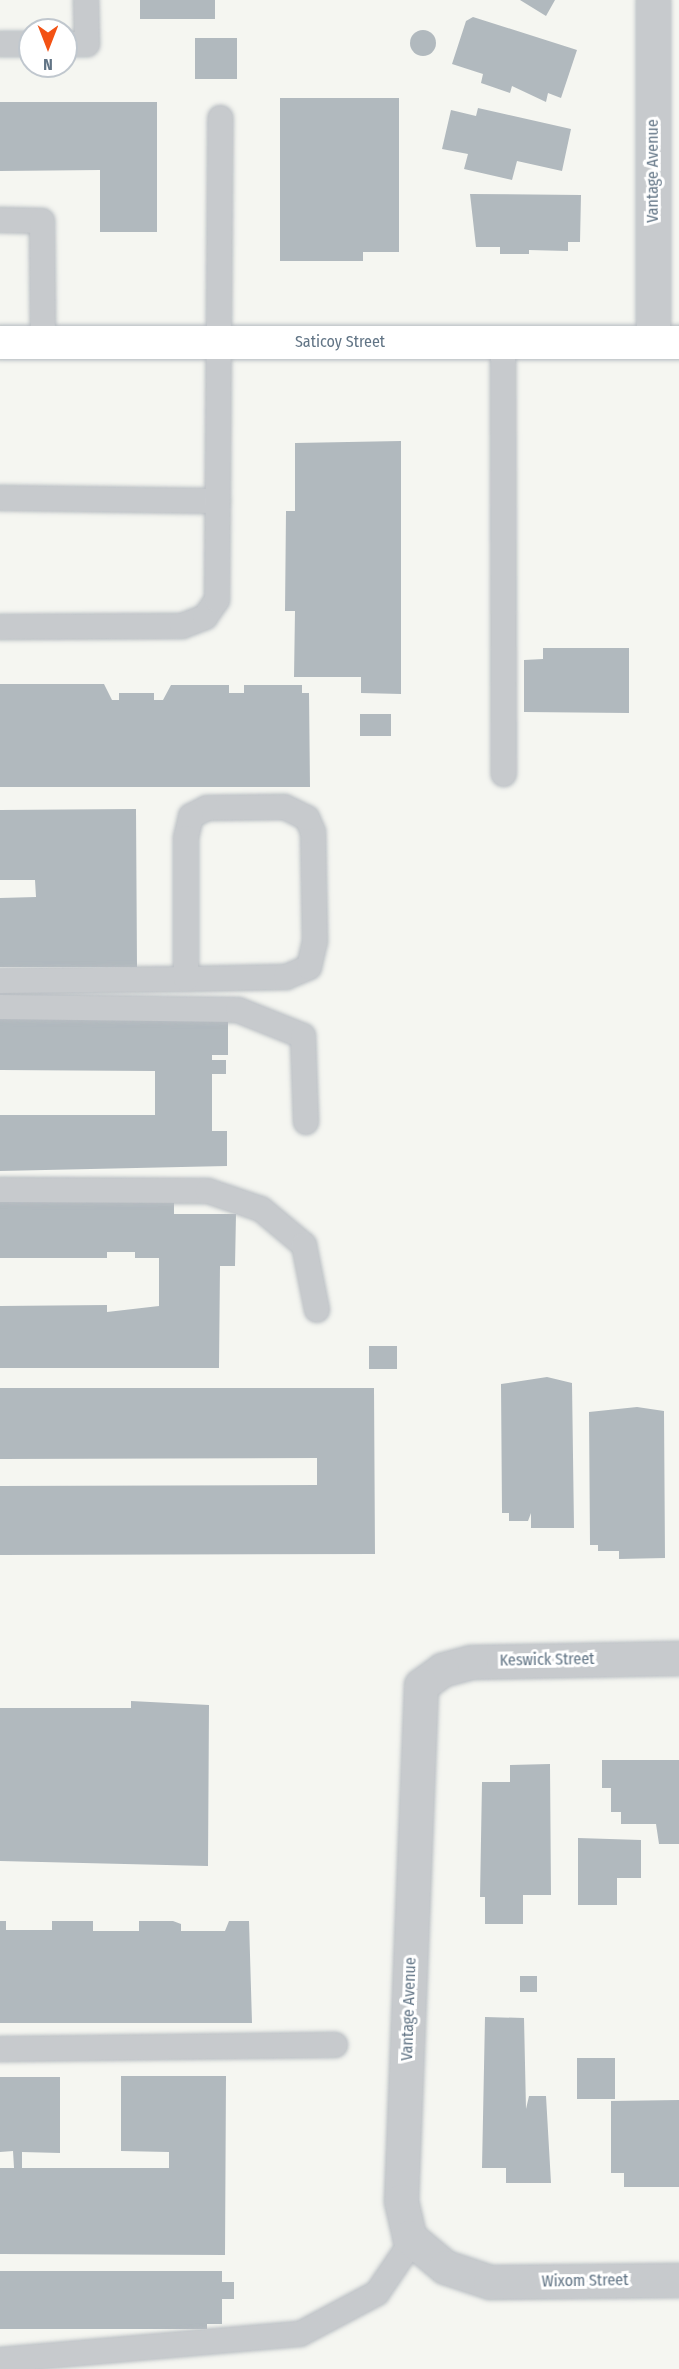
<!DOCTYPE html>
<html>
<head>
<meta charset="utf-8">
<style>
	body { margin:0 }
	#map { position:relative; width:679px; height:2369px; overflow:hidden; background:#f5f6f1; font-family:"Fira Sans Condensed",sans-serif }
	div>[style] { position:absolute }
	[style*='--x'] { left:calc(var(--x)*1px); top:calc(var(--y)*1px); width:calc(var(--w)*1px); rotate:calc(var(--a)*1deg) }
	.building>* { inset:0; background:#b1b9be; transform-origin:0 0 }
	.round { border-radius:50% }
	.roads { filter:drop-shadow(0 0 2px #b8bdc2) drop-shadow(0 0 2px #b8bdc2) }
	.lane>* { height:24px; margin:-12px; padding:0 12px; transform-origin:12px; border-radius:12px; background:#c7cacd }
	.street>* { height:33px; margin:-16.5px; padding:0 16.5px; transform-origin:16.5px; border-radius:16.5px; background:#c7cacd }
	.secondary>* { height:33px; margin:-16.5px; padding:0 16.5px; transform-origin:16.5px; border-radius:16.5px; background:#fff }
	span { translate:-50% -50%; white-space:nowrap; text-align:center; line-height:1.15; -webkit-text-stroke:6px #fff; paint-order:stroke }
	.street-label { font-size:16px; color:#617485 }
	.north { position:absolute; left:18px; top:18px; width:60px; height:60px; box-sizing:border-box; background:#fff; border:2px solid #c0c7ce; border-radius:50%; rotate:180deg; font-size:16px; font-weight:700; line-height:24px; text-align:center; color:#617485 }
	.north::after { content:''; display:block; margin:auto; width:21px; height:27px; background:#f35214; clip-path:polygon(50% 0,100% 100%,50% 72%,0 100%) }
</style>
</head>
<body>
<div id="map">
	<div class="building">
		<div style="left:140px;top:0;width:75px;height:19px"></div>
		<div style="clip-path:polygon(520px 0,555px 0,546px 16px)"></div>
		<div style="clip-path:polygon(473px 17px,577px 50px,561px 98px,548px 93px,546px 102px,512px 86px,510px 93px,481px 83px,483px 74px,452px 64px,466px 21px)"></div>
		<div class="round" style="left:410px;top:30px;width:26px;height:26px"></div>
		<div style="left:195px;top:38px;width:42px;height:41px"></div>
		<div style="clip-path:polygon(280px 98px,399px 98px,399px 252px,363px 252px,363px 261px,280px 261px)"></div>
		<div style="clip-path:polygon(0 102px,157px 102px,157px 232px,100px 232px,100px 170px,0 171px)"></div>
		<div style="clip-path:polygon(478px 108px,571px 129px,562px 171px,517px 161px,512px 180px,464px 169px,468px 154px,442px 149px,451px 110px,476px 116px)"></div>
		<div style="clip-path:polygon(470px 194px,581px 195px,580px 242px,568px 242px,568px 251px,529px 250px,529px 254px,500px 254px,500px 247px,476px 247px)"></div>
		<div style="clip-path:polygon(401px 441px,401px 694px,361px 693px,361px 677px,294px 677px,295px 611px,285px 611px,286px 511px,295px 511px,295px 443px)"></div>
		<div style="clip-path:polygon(543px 648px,629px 648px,629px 713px,524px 712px,524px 660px,543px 659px)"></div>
		<div style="clip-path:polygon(0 684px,104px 684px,112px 700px,119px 700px,119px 693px,154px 693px,154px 700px,163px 700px,171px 685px,229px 685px,229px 693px,244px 693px,244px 685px,302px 685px,302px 693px,309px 693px,310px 787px,0 787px)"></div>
		<div style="left:360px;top:714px;width:31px;height:22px"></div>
		<div style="clip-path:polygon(136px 809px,137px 967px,0 967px,0 898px,36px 897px,35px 880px,0 880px,0 810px)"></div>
		<div style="clip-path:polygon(0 1014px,228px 1020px,228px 1055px,212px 1055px,212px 1060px,226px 1060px,226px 1074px,212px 1074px,212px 1131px,227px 1131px,227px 1166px,0 1171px,0 1115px,155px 1115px,155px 1071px,0 1070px)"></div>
		<div style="clip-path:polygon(0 1196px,174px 1197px,174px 1214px,236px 1214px,235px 1266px,220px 1266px,219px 1368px,0 1368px,0 1306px,107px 1305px,107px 1312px,159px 1306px,159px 1258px,135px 1258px,135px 1252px,107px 1252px,107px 1258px,0 1258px)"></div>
		<div style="left:397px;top:1346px;width:23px;height:28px;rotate:90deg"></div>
		<div style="clip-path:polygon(547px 1377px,572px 1383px,574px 1528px,531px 1528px,531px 1513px,528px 1521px,509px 1521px,509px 1513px,502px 1513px,501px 1384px)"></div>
		<div style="clip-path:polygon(0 1388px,374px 1388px,375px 1554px,0 1555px,0 1486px,317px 1485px,317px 1458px,0 1459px)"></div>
		<div style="clip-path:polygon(637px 1407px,664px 1411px,665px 1558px,619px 1559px,619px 1551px,598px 1551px,598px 1545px,590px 1545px,589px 1412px)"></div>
		<div style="clip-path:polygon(131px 1701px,209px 1705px,208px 1866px,0 1861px,0 1708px,131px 1708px)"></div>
		<div style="clip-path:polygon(602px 1760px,679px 1760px,679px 1844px,659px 1844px,656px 1824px,621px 1824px,621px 1812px,611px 1812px,611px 1788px,602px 1788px)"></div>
		<div style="clip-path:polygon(550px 1764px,551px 1895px,523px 1895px,523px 1924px,485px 1924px,485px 1897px,480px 1897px,482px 1782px,510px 1782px,510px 1765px)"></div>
		<div style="clip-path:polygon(578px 1838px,641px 1840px,641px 1878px,617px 1878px,617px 1905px,578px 1905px)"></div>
		<div style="clip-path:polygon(0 1921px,6px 1921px,6px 1930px,52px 1930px,52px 1921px,93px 1921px,93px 1931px,139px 1931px,139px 1921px,173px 1921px,181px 1924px,181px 1931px,225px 1931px,229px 1921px,249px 1921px,252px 2023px,0 2023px)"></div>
		<div style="left:520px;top:1976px;width:17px;height:16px"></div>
		<div style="clip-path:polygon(485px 2017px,524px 2018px,526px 2109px,529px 2096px,546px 2096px,551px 2183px,506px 2183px,506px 2168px,482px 2168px)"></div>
		<div style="left:577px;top:2058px;width:38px;height:41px"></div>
		<div style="clip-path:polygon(121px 2076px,226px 2076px,225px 2255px,0 2254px,0 2168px,14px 2168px,13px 2151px,0 2152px,0 2077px,60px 2077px,60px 2153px,22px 2152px,22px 2168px,169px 2168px,169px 2152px,121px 2151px)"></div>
		<div style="clip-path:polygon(679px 2100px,679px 2187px,624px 2187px,624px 2173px,611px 2173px,611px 2101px)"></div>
		<div style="clip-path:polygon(0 2271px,222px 2271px,222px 2282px,234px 2282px,234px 2299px,222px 2299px,222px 2324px,207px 2324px,207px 2329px,0 2329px)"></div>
	</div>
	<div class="roads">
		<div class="lane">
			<div style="--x:0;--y:44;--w:30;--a:0"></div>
			<div style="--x:66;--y:44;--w:21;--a:0"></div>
			<div style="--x:87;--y:44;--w:44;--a:-91.3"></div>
			<div style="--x:0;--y:220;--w:42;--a:1.4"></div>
			<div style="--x:42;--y:221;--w:121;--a:89.5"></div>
			<div style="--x:503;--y:342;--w:432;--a:89.9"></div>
			<div style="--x:0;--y:498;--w:218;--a:0.8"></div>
			<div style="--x:0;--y:627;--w:182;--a:-0.3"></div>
			<div style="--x:182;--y:626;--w:25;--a:-21"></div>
			<div style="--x:205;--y:617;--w:21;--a:-55"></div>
			<div style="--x:217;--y:600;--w:482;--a:-89.6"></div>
			<div style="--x:0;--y:981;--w:186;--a:-0.6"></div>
			<div style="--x:186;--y:979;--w:100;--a:-1.1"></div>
			<div style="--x:286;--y:977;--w:25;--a:-23"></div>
			<div style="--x:309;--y:967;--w:26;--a:-77"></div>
			<div style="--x:315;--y:942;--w:110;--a:-91"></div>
			<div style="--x:313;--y:832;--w:15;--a:-113"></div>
			<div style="--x:307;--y:818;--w:25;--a:-154"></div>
			<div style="--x:284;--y:807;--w:77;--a:179.3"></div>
			<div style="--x:207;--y:808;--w:18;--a:153"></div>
			<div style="--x:191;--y:816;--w:23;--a:103"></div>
			<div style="--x:186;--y:838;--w:141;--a:90"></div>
			<div style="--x:0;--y:1007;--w:238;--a:0.7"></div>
			<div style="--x:238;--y:1010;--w:70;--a:21.8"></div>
			<div style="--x:303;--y:1036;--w:86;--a:88"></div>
			<div style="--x:0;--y:1190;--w:208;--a:0.3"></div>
			<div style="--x:208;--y:1191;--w:56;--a:18.8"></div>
			<div style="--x:261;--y:1209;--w:56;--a:39.9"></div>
			<div style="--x:304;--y:1245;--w:66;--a:78.7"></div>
			<div style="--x:0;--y:2049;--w:335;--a:-0.7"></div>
			<div style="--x:0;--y:2360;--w:301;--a:-5"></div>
			<div style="--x:300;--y:2334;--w:87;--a:-28"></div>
			<div style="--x:377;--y:2293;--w:64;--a:-55.8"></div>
		</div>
		<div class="street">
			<div style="--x:653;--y:0;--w:342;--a:90"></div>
			<div style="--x:679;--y:1658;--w:208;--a:178.9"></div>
			<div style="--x:471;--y:1662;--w:30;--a:165"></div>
			<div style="--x:442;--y:1670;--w:26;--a:144"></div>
			<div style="--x:421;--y:1685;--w:516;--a:92.22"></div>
			<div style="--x:401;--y:2201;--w:37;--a:77"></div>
			<div style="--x:409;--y:2237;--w:47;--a:39.8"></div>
			<div style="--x:445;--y:2267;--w:47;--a:18.4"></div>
			<div style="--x:490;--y:2282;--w:189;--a:-0.6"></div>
		</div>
		<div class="secondary">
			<div style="--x:0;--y:342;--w:679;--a:0"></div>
		</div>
	</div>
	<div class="street-label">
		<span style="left:653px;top:171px;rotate:-90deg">Vantage Avenue</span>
		<span style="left:340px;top:342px">Saticoy Street</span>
		<span style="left:547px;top:1660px;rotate:-1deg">Keswick Street</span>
		<span style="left:409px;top:2009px;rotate:-88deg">Vantage Avenue</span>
		<span style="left:585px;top:2281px;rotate:-1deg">Wixom Street</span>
	</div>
	<div class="north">N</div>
</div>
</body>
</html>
